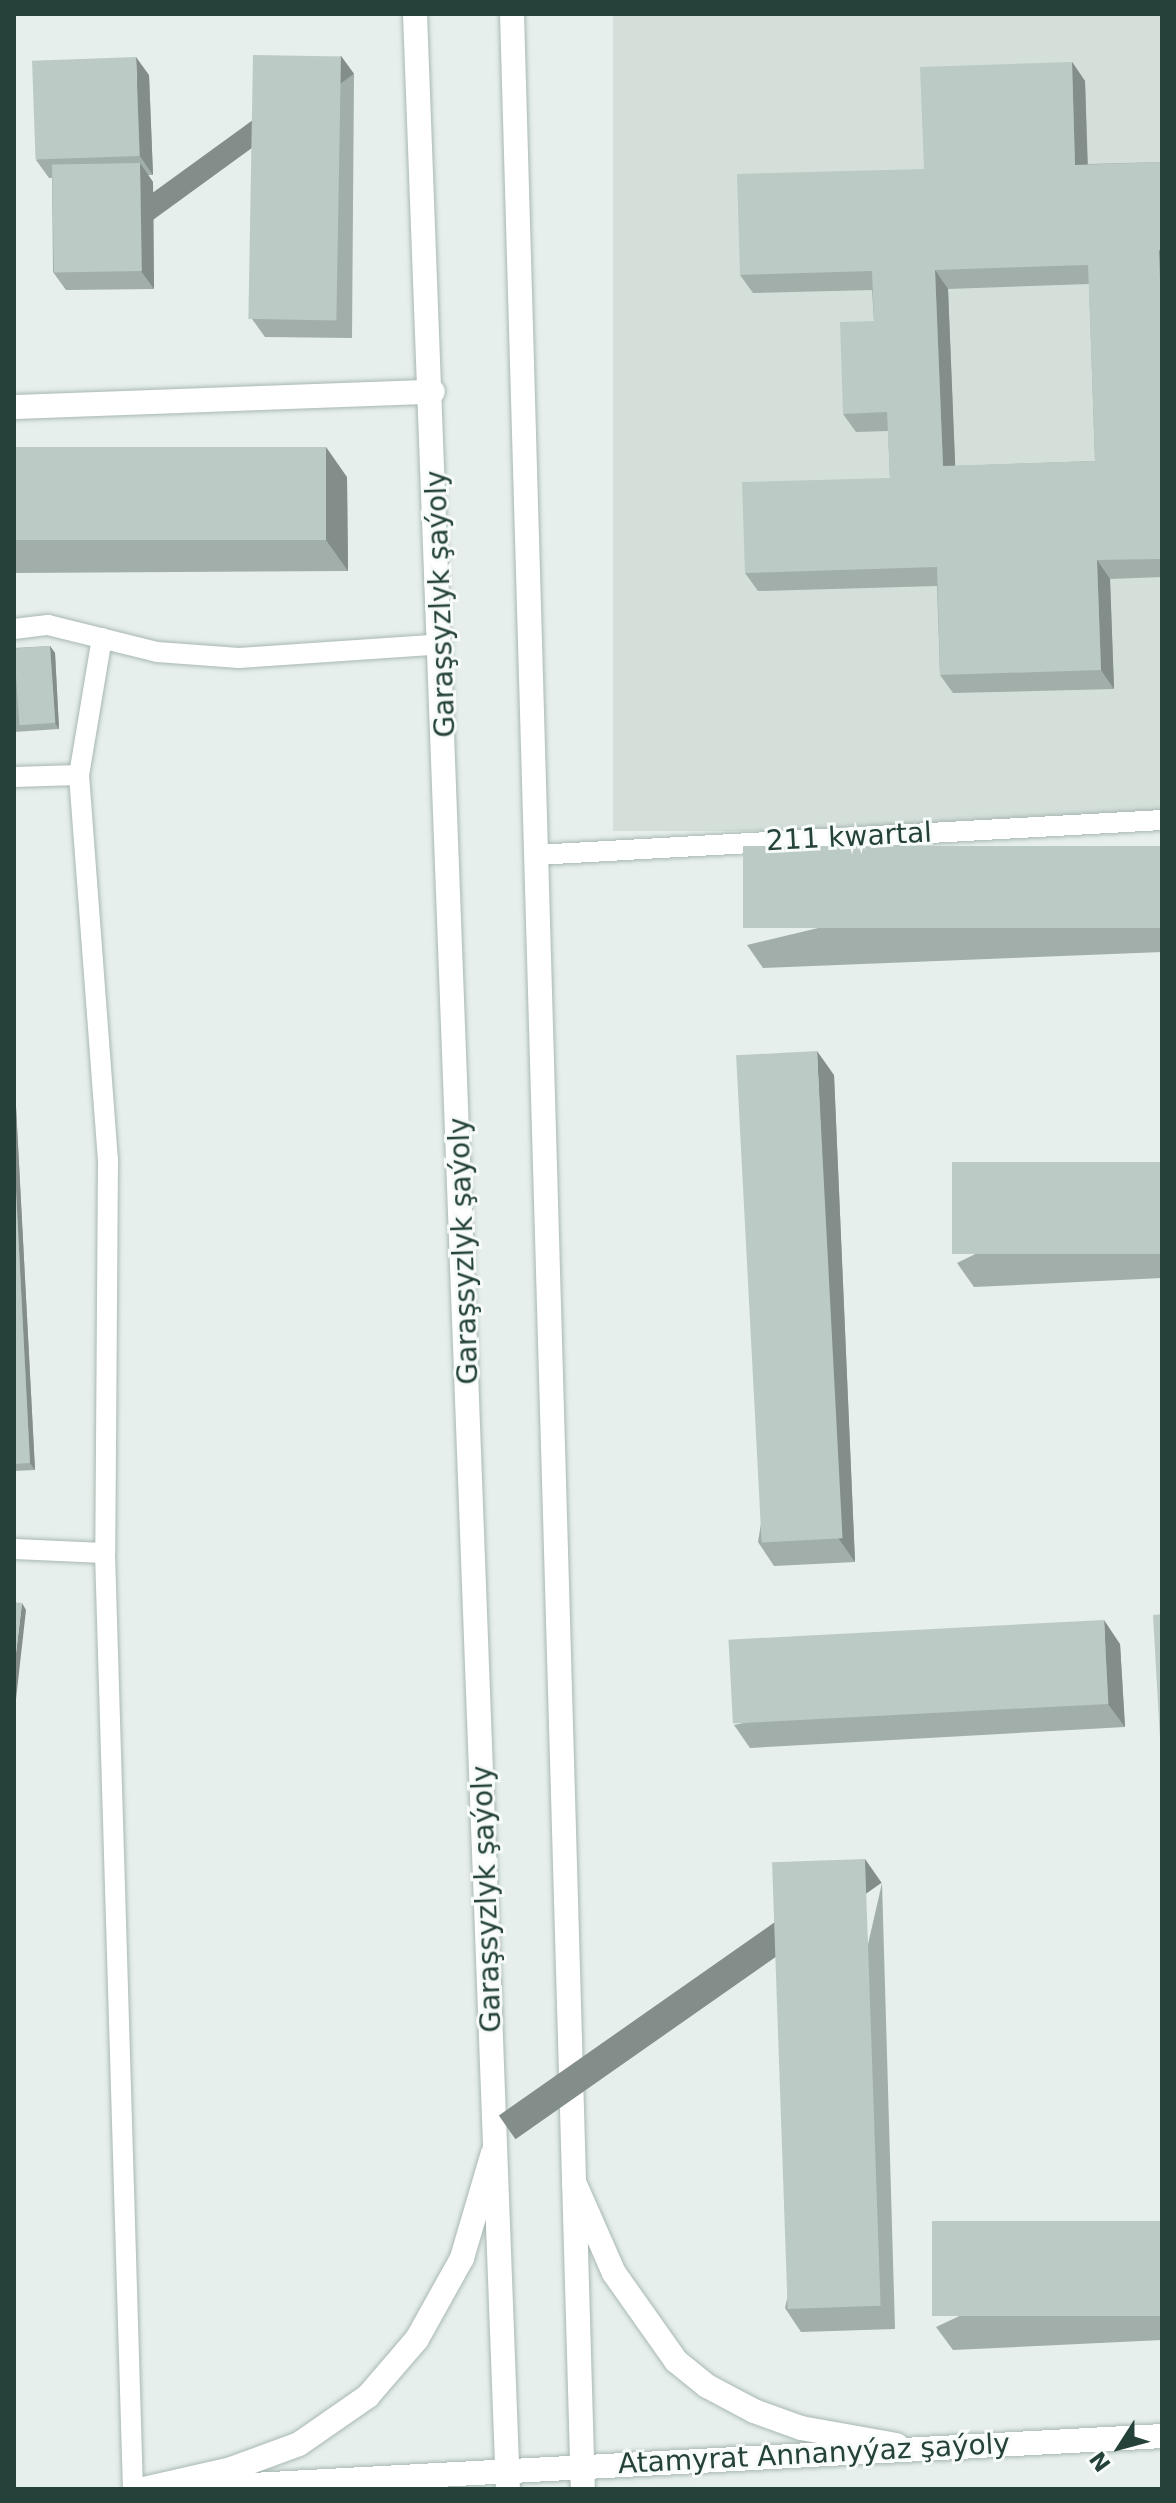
<!DOCTYPE html>
<html>
<head>
<meta charset="utf-8">
<style>
	body { margin:0 }
	#map { position:relative; width:1176px; height:2503px; overflow:hidden; background:#e6efeb; font-family:"DejaVu Sans",sans-serif }
	div>[style] { position:absolute }
	[style*='--x'] { left:calc(var(--x)*1px); top:calc(var(--y)*1px); width:calc(var(--w)*1px); rotate:calc(var(--a)*1deg) }
	.built>* { inset:0; background:#d4dfda; transform-origin:0 0 }
	.roads { filter:drop-shadow(0 0 2px #a8b8b2) drop-shadow(0 0 2px #a8b8b2) }
	.service>* { height:20px; margin:-10px; padding:0 10px; transform-origin:10px; border-radius:10px; background:#fff }
	.minor>* { height:24px; margin:-12px; padding:0 12px; transform-origin:12px; border-radius:12px; background:#fff }
	.tertiary>* { height:24px; margin:-12px; padding:0 12px; transform-origin:12px; border-radius:12px; background:#fff }
	.secondary>* { height:24px; margin:-12px; padding:0 12px; transform-origin:12px; border-radius:12px; background:#fff }
	.wall>* { inset:0; background:#a1aea9 }
	.shaded-wall>* { inset:0; background:#838d89; transform-origin:0 0 }
	.building>* { inset:0; background:#bbcac4; transform-origin:0 0 }
	span { translate:-50% -50%; white-space:nowrap; text-align:center; line-height:1.15; -webkit-text-stroke:6px #f7fbf9; paint-order:stroke }
	.street-label { font-size:28px; color:#24423a }
	.frame { position:absolute; inset:0; border:16px solid #24423a; pointer-events:none }
	.north { position:absolute; left:1080px; top:2407px; width:80px; height:80px; -webkit-text-stroke:6px #f7fbf9; paint-order:stroke; rotate:234deg; font-size:22px; font-weight:700; line-height:32px; text-align:center; color:#24423a }
	.north::after { content:''; display:block; margin:auto; width:28px; height:36px; background:#24423a; clip-path:polygon(50% 0,100% 100%,50% 72%,0 100%) }
</style>
</head>
<body>
<div id="map">
	<div class="built">
		<div style="left:613px;top:14px;width:549px;height:817px"></div>
	</div>
	<div class="roads">
		<div class="service">
			<div style="--x:14;--y:629;--w:34;--a:-7"></div>
			<div style="--x:48;--y:625;--w:112;--a:13.9"></div>
			<div style="--x:157;--y:652;--w:82;--a:4.2"></div>
			<div style="--x:239;--y:658;--w:203;--a:-3.9"></div>
			<div style="--x:79;--y:775;--w:139;--a:-80.5"></div>
			<div style="--x:14;--y:777;--w:65;--a:-1.8"></div>
			<div style="--x:79;--y:775;--w:385;--a:85.7"></div>
			<div style="--x:108;--y:1159;--w:394;--a:90.4"></div>
			<div style="--x:105;--y:1553;--w:936;--a:88.29"></div>
			<div style="--x:536;--y:855;--w:627;--a:-3.2"></div>
			<div style="--x:14;--y:1549;--w:91;--a:2.5"></div>
		</div>
		<div class="minor">
			<div style="--x:14;--y:407;--w:419;--a:-2.1"></div>
			<div style="--x:574;--y:2182;--w:99;--a:66.3"></div>
			<div style="--x:614;--y:2273;--w:108;--a:54.8"></div>
			<div style="--x:676;--y:2361;--w:40;--a:39"></div>
			<div style="--x:707;--y:2386;--w:53;--a:28"></div>
			<div style="--x:754;--y:2411;--w:50;--a:19.9"></div>
			<div style="--x:801;--y:2428;--w:97;--a:10.1"></div>
			<div style="--x:144;--y:2489;--w:89;--a:-12.9"></div>
			<div style="--x:231;--y:2469;--w:72;--a:-20.2"></div>
			<div style="--x:299;--y:2444;--w:84;--a:-34.8"></div>
			<div style="--x:368;--y:2396;--w:75;--a:-49.3"></div>
			<div style="--x:417;--y:2339;--w:93;--a:-60.9"></div>
			<div style="--x:462;--y:2258;--w:109;--a:-73.6"></div>
		</div>
		<div class="tertiary">
			<div style="--x:178;--y:2489;--w:985;--a:-3.08"></div>
		</div>
		<div class="secondary">
			<div style="--x:415;--y:14;--w:2477;--a:87.85"></div>
			<div style="--x:512;--y:14;--w:2476;--a:88.36"></div>
		</div>
	</div>
	<div class="wall">
		<div style="clip-path:polygon(341px 56px,354px 74px,352px 338px,265px 337px,252px 319px)"></div>
		<div style="clip-path:polygon(evenodd,1072px 62px,1085px 81px,1088px 164px,1162px 162px,1162px 577px,1110px 579px,1114px 689px,953px 693px,940px 675px,937px 586px,758px 591px,745px 573px,890px 478px,888px 431px,856px 432px,843px 414px,874px 321px,872px 290px,753px 293px,740px 275px,924px 169px,1072px 62px,1089px 284px,1095px 461px,955px 466px,948px 289px,1089px 284px)"></div>
		<div style="clip-path:polygon(149px 75px,153px 175px,148px 175px,153px 182px,154px 289px,66px 290px,53px 272px,52px 178px,49px 178px,36px 160px)"></div>
		<div style="clip-path:polygon(14px 449px,347px 477px,348px 571px,14px 573px)"></div>
		<div style="clip-path:polygon(50px 646px,55px 653px,59px 729px,14px 732px,14px 648px)"></div>
		<div style="clip-path:polygon(1162px 846px,1162px 952px,763px 968px,747px 945px)"></div>
		<div style="clip-path:polygon(14px 1068px,35px 1470px,14px 1471px)"></div>
		<div style="clip-path:polygon(834px 1075px,855px 1562px,774px 1566px,758px 1542px)"></div>
		<div style="clip-path:polygon(1162px 1162px,1162px 1278px,974px 1287px,957px 1263px)"></div>
		<div style="clip-path:polygon(1120px 1644px,1125px 1727px,750px 1748px,734px 1725px)"></div>
		<div style="clip-path:polygon(882px 1883px,895px 2329px,801px 2332px,785px 2308px)"></div>
		<div style="clip-path:polygon(1162px 2221px,1162px 2340px,953px 2350px,936px 2327px)"></div>
	</div>
	<div class="shaded-wall">
		<div style="left:341px;top:56px;width:22px;height:263px;rotate:54deg"></div>
		<div style="clip-path:polygon(136px 57px,149px 75px,153px 175px,140px 156px)"></div>
		<div style="clip-path:polygon(1072px 62px,1085px 81px,1088px 183px,1075px 165px)"></div>
		<div style="clip-path:polygon(140px 163px,153px 182px,154px 289px,141px 271px)"></div>
		<div style="clip-path:polygon(1159px 250px,1162px 254px,1162px 343px)"></div>
		<div style="clip-path:polygon(935px 270px,948px 289px,956px 485px,943px 466px)"></div>
		<div style="clip-path:polygon(326px 447px,347px 477px,348px 571px,326px 540px)"></div>
		<div style="clip-path:polygon(1097px 560px,1110px 579px,1114px 689px,1101px 670px)"></div>
		<div style="clip-path:polygon(50px 646px,55px 653px,59px 729px,55px 723px)"></div>
		<div style="clip-path:polygon(817px 1051px,834px 1075px,855px 1562px,839px 1539px)"></div>
		<div style="clip-path:polygon(14px 1068px,35px 1470px,30px 1463px,14px 1152px)"></div>
		<div style="clip-path:polygon(22px 1603px,26px 1610px,14px 1717px,14px 1670px)"></div>
		<div style="clip-path:polygon(1104px 1620px,1120px 1644px,1125px 1727px,1108px 1704px)"></div>
		<div style="left:865px;top:1859px;width:29px;height:447px;rotate:55deg"></div>
	</div>
	<div class="building">
		<div style="left:253px;top:55px;width:88px;height:264px;rotate:1deg"></div>
		<div style="left:136px;top:57px;width:99px;height:104px;rotate:88deg"></div>
		<div style="clip-path:polygon(evenodd,1072px 62px,1075px 165px,1162px 162px,1162px 250px,1159px 250px,1162px 343px,1162px 559px,1097px 560px,1101px 670px,940px 675px,937px 567px,745px 573px,742px 482px,890px 478px,887px 412px,843px 414px,840px 322px,874px 321px,872px 271px,740px 275px,737px 174px,924px 169px,920px 67px,1072px 62px,1088px 265px,1095px 461px,943px 466px,935px 270px,1088px 265px)"></div>
		<div style="left:140px;top:163px;width:108px;height:88px;rotate:89deg"></div>
		<div style="left:326px;top:447px;width:93px;height:312px;rotate:90deg"></div>
		<div style="left:50px;top:646px;width:77px;height:36px;rotate:86deg"></div>
		<div style="left:1162px;top:846px;width:82px;height:419px;rotate:90deg"></div>
		<div style="left:817px;top:1051px;width:488px;height:81px;rotate:87deg"></div>
		<div style="clip-path:polygon(14px 1152px,30px 1463px,14px 1464px)"></div>
		<div style="left:1162px;top:1162px;width:92px;height:210px;rotate:90deg"></div>
		<div style="clip-path:polygon(14px 1602px,22px 1603px,14px 1670px)"></div>
		<div style="clip-path:polygon(1162px 1614px,1162px 1774px,1153px 1615px)"></div>
		<div style="left:1104px;top:1620px;width:84px;height:376px;rotate:87deg"></div>
		<div style="left:865px;top:1859px;width:447px;height:93px;rotate:88deg"></div>
		<div style="left:1162px;top:2221px;width:95px;height:230px;rotate:90deg"></div>
	</div>
	<div class="street-label">
		<span style="left:441px;top:604px;rotate:-92deg">Garaşsyzlyk şaýoly</span>
		<span style="left:849px;top:837px;rotate:-3deg">211 kwartal</span>
		<span style="left:464px;top:1251px;rotate:-92deg">Garaşsyzlyk şaýoly</span>
		<span style="left:487px;top:1899px;rotate:-92deg">Garaşsyzlyk şaýoly</span>
		<span style="left:814px;top:2454px;rotate:-3deg">Atamyrat Annanyýaz şaýoly</span>
	</div>
	<div class="frame"></div>
	<div class="north">N</div>
</div>
</body>
</html>
